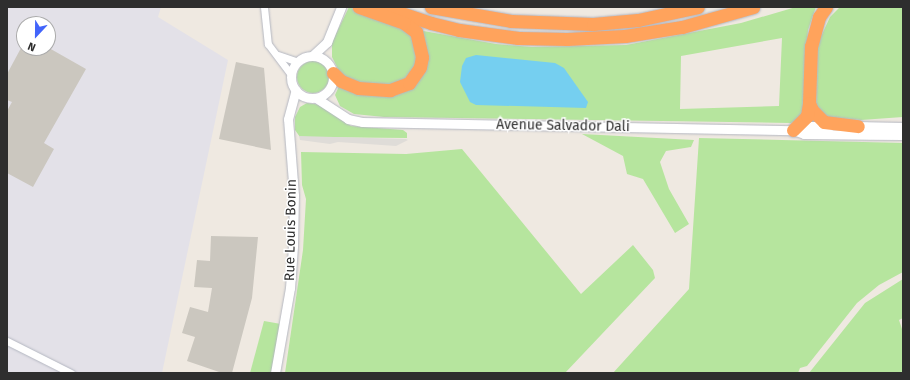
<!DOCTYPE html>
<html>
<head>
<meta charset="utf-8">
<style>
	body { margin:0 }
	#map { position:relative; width:910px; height:380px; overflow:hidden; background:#efe9e1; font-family:"Fira Sans",sans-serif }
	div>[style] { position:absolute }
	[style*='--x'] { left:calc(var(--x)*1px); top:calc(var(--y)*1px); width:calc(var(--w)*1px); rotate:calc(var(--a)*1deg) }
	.industrial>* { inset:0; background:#e3e1e8 }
	.green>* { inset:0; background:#b6e59e }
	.round { border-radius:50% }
	.plaza>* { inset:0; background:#dfdcd8 }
	.water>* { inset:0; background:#75cff0 }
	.building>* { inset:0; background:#cbc7bf }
	.roads { filter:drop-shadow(0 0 1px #b4b7c1) drop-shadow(0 0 1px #b4b7c1) }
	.minor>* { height:7px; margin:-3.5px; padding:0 3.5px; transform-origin:3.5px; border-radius:3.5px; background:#fff }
	.tertiary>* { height:9px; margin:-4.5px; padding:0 4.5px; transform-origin:4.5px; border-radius:4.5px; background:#fff }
	.tertiary>.ring { margin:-4.5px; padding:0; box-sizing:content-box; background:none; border:9px solid #fff; border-radius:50% }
	.motorway>* { height:13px; margin:-6.5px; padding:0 6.5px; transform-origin:6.5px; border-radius:6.5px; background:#ffa35c }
	span { translate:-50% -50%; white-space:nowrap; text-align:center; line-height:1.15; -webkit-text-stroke:3px #fff; paint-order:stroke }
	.street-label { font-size:14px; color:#2e2e2e }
	.frame { position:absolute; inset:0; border:8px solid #2e2e2e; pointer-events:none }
	.north { position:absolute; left:16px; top:16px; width:40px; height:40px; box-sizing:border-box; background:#fff; border:1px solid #ababab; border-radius:50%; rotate:202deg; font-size:11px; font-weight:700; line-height:16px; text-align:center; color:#2e2e2e }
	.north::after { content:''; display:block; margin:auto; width:14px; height:18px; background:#4264fb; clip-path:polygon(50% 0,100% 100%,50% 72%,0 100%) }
</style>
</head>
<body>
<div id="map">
	<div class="industrial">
		<div style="clip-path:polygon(evenodd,7px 7px,161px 7px,158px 17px,228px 60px,162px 373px,7px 373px,7px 7px,24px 24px,48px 24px,48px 48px,24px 48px,24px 24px)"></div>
	</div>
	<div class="green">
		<div style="clip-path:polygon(349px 7px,404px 30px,412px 37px,417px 64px,405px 80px,395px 84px,354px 84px,339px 71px,332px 57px,332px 42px)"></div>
		<div style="clip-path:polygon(evenodd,796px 7px,816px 7px,808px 30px,803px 113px,799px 120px,791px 123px,384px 117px,354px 114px,340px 106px,335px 95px,340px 84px,385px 95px,423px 73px,418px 30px,496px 44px,532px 47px,626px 45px,741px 23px,796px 7px,782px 38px,779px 106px,680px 109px,681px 56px,782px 38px)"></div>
		<div style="clip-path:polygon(840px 7px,903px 7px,903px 117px,861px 120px,829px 117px,816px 108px,818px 43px,830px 17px)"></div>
		<div class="round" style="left:297px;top:61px;width:32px;height:32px"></div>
		<div style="clip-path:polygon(307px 103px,321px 105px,351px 126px,403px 130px,407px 133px,407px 138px,300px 137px,295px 130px,295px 117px,300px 107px)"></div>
		<div style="clip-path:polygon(582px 134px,694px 140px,691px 147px,666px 151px,660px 162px,669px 189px,689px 224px,675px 233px,643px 179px,627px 174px,623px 156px)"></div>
		<div style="clip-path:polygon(699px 138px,903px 143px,903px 272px,879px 285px,857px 303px,807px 366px,800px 368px,798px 373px,613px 373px,689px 289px)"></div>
		<div style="clip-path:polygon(462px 149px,581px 294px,633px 245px,653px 270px,655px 278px,565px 373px,285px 373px,303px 250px,306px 199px,302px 185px,301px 152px,406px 154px)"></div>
		<div style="clip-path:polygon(903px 279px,903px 318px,899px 320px,903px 332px,903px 373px,809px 373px,865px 303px)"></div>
		<div style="clip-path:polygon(264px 321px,281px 324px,271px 373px,250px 373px)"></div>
	</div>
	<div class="plaza">
		<div style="clip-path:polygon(299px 136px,406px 139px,408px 140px,396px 146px,338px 142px,330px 144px,300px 140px)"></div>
	</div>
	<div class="water">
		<div style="clip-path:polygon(476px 55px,555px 63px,564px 68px,588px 102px,586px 108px,476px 105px,470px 102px,460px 82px,462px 66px,466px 58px)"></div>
	</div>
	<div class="building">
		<div style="clip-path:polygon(21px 48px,49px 48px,86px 69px,44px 143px,54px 149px,33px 187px,7px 173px,7px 111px,12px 102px,7px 100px,7px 74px)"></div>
		<div style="clip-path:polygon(236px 62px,264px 68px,271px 150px,219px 139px)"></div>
		<div style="clip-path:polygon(211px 236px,258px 237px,252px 298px,232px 373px,222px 373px,187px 361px,195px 337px,182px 333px,190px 307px,208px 312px,212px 288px,194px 287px,197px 260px,210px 261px)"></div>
	</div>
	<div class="roads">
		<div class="minor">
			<div style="--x:264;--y:7;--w:37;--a:84"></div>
			<div style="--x:268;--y:44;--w:39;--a:53"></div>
			<div style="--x:278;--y:55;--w:21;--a:19"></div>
			<div style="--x:7;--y:341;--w:72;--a:26.6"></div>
		</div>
		<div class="tertiary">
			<div class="ring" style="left:291px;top:56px;width:33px;height:33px"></div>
			<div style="--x:312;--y:56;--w:21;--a:-43"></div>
			<div style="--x:327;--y:42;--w:38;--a:-68"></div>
			<div style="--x:316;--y:98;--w:38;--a:33"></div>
			<div style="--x:348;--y:119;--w:14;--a:12"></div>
			<div style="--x:362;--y:122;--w:431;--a:1.1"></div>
			<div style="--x:793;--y:130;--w:12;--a:-20"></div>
			<div style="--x:804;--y:126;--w:26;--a:0"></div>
			<div style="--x:853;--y:126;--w:50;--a:1.1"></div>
			<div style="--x:793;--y:130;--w:12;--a:20"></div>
			<div style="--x:804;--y:134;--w:99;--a:0.6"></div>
			<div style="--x:275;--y:373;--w:86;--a:-80"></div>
			<div style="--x:290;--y:288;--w:42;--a:-85.9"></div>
			<div style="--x:293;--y:246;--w:51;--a:-88.9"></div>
			<div style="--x:294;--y:195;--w:76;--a:-94.5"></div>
			<div style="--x:288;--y:119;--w:30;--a:-75"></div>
		</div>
		<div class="motorway">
			<div style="--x:383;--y:7;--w:51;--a:18.4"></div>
			<div style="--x:431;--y:23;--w:29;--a:14"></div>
			<div style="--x:459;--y:30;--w:60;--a:7.7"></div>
			<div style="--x:518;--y:38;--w:49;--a:1.2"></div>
			<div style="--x:567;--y:39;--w:58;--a:-3"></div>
			<div style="--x:625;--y:36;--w:58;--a:-9"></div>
			<div style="--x:682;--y:27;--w:74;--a:-15.7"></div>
			<div style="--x:431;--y:7;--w:81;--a:9.9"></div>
			<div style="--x:511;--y:21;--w:82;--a:2.1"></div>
			<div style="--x:593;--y:24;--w:45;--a:-5.1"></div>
			<div style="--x:638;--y:20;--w:61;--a:-12.2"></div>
			<div style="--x:826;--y:7;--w:12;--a:125"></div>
			<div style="--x:819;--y:17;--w:30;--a:105"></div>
			<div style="--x:811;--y:46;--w:57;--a:92"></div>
			<div style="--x:809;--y:103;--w:8;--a:67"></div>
			<div style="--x:812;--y:110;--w:17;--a:45"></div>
			<div style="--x:824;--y:122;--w:34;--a:7"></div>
			<div style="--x:333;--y:73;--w:11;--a:45"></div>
			<div style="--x:341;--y:81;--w:18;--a:22"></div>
			<div style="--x:358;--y:88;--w:32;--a:4"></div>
			<div style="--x:390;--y:90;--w:20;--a:-20"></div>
			<div style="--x:409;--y:83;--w:19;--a:-55"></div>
			<div style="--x:420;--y:67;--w:10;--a:-79"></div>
			<div style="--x:422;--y:57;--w:26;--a:-103"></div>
			<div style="--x:416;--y:32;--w:15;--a:-143"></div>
			<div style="--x:404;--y:23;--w:48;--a:-160.4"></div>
			<div style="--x:793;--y:130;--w:20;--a:-45"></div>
			<div style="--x:807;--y:116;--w:13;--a:-81"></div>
		</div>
	</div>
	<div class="street-label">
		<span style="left:563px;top:126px;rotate:1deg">Avenue Salvador Dali</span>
		<span style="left:291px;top:230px;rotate:-89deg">Rue Louis Bonin</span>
	</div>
	<div class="frame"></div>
	<div class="north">N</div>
</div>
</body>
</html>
